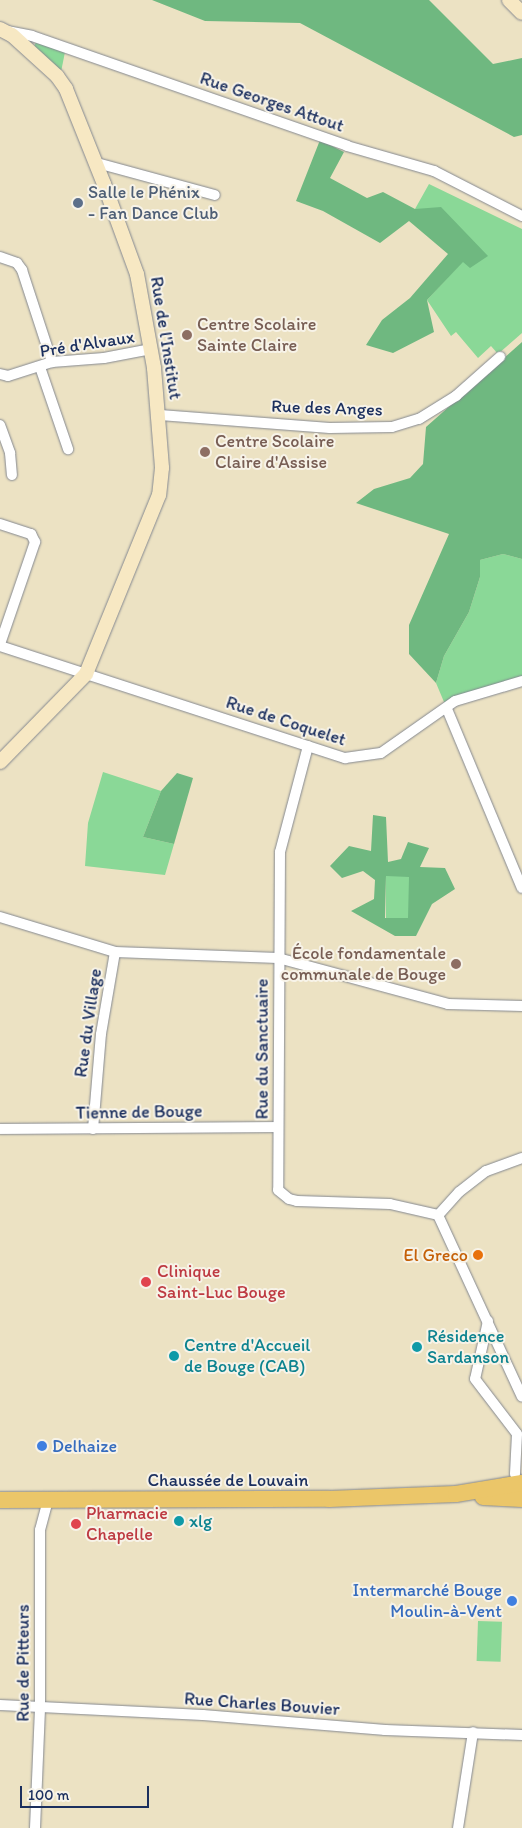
<!DOCTYPE html>
<html>
<head>
<meta charset="utf-8">
<style>
	body { margin:0 }
	#map { position:relative; width:522px; height:1828px; overflow:hidden; background:#ece2c3; font-family:Itim,sans-serif }
	div>[style] { position:absolute }
	[style*='--x'] { left:calc(var(--x)*1px); top:calc(var(--y)*1px); width:calc(var(--w)*1px); rotate:calc(var(--a)*1deg) }
	.green>* { inset:0; background:#8ad897; transform-origin:0 0 }
	.forest>* { inset:0; background:#6fb880 }
	.roads { filter:drop-shadow(0 0 1px #848890) drop-shadow(0 0 1px #848890) }
	.street>* { height:10px; margin:-5px; padding:0 5px; transform-origin:5px; border-radius:5px; background:#fff }
	.secondary>* { height:14px; margin:-7px; padding:0 7px; transform-origin:7px; border-radius:7px; background:#f7e8c3 }
	.primary>* { height:16px; margin:-8px; padding:0 8px; transform-origin:8px; border-radius:8px; background:#ebc669 }
	.dots>* { width:14px; height:14px; translate:-50% -50%; box-sizing:border-box; border:2px solid #f7f3e8; border-radius:50% }
	span { translate:-50% -50%; white-space:nowrap; text-align:center; line-height:1.15; -webkit-text-stroke:4px #f7f3e8; paint-order:stroke }
	.street-label { font-size:18px; color:#1b2f5e }
	.service-label { font-size:18px; color:#4e5e75 }
	.left { translate:0 -50%; text-align:left }
	.education-label { font-size:18px; color:#785e54 }
	.right { translate:-100% -50%; text-align:right }
	.food-label { font-size:18px; color:#c56008 }
	.health-label { font-size:18px; color:#be3a42 }
	.culture-label { font-size:18px; color:#0d838f }
	.shop-label { font-size:18px; color:#366cbe }
	.scale { position:absolute; left:20px; top:1786px; width:129px; height:22px; box-sizing:border-box; border:2px solid #1b2f5e; border-top:0; padding-left:6px; font-size:15px; line-height:18px; white-space:nowrap; color:#1b2f5e; -webkit-text-stroke:4px #f7f3e8; paint-order:stroke }
</style>
</head>
<body>
<div id="map">
	<div class="green">
		<div style="clip-path:polygon(36px 42px,65px 52px,61px 72px,33px 49px)"></div>
		<div style="clip-path:polygon(429px 184px,522px 229px,522px 333px,498px 354px,491px 346px,478px 358px,456px 332px,451px 336px,427px 300px,463px 261px,415px 209px)"></div>
		<div style="clip-path:polygon(503px 554px,522px 559px,522px 681px,447px 709px,436px 683px,444px 656px,469px 612px,480px 577px,480px 560px)"></div>
		<div style="clip-path:polygon(103px 772px,161px 791px,143px 837px,174px 844px,165px 875px,85px 866px,88px 823px)"></div>
		<div style="left:386px;top:876px;width:23px;height:42px"></div>
		<div style="left:478px;top:1621px;width:24px;height:40px;rotate:2deg"></div>
	</div>
	<div class="forest">
		<div style="clip-path:polygon(152px 0,429px 0,493px 64px,522px 58px,522px 135px,514px 137px,300px 23px,205px 21px)"></div>
		<div style="clip-path:polygon(320px 140px,344px 152px,330px 178px,367px 198px,383px 192px,415px 209px,441px 207px,488px 256px,470px 268px,463px 262px,427px 300px,434px 332px,393px 353px,366px 345px,382px 320px,410px 298px,448px 254px,409px 221px,380px 243px,323px 211px,296px 201px)"></div>
		<div style="clip-path:polygon(522px 342px,522px 559px,503px 554px,480px 560px,480px 577px,469px 612px,444px 656px,436px 683px,409px 654px,409px 625px,449px 534px,356px 503px,374px 489px,410px 478px,423px 464px,426px 427px)"></div>
		<div style="clip-path:polygon(177px 773px,193px 778px,174px 844px,143px 837px,161px 791px)"></div>
		<div style="clip-path:polygon(evenodd,373px 815px,386px 817px,388px 862px,401px 859px,408px 842px,429px 848px,420px 867px,445px 868px,455px 889px,432px 904px,416px 936px,395px 936px,351px 911px,374px 899px,375px 880px,363px 871px,342px 878px,330px 866px,349px 846px,371px 851px,373px 815px,386px 876px,409px 877px,408px 918px,385px 918px,386px 876px)"></div>
	</div>
	<div class="roads">
		<div class="street">
			<div style="--x:7;--y:31;--w:25;--a:11"></div>
			<div style="--x:32;--y:36;--w:334;--a:19.2"></div>
			<div style="--x:347;--y:146;--w:91;--a:16"></div>
			<div style="--x:434;--y:171;--w:99;--a:27.1"></div>
			<div style="--x:97;--y:163;--w:122;--a:15.2"></div>
			<div style="--x:0;--y:257;--w:18;--a:19"></div>
			<div style="--x:17;--y:263;--w:9;--a:54"></div>
			<div style="--x:22;--y:270;--w:97;--a:71.9"></div>
			<div style="--x:40;--y:367;--w:87;--a:71.1"></div>
			<div style="--x:0;--y:374;--w:8;--a:14"></div>
			<div style="--x:8;--y:376;--w:46;--a:-17.7"></div>
			<div style="--x:52;--y:362;--w:52;--a:-4.4"></div>
			<div style="--x:104;--y:358;--w:48;--a:-10.8"></div>
			<div style="--x:160;--y:415;--w:170;--a:4.4"></div>
			<div style="--x:330;--y:428;--w:62;--a:-0.9"></div>
			<div style="--x:392;--y:427;--w:28;--a:-17"></div>
			<div style="--x:419;--y:419;--w:44;--a:-31.9"></div>
			<div style="--x:456;--y:396;--w:59;--a:-41.6"></div>
			<div style="--x:0;--y:425;--w:30;--a:70"></div>
			<div style="--x:10;--y:453;--w:22;--a:85"></div>
			<div style="--x:0;--y:524;--w:33;--a:18"></div>
			<div style="--x:31;--y:534;--w:9;--a:63"></div>
			<div style="--x:35;--y:542;--w:108;--a:108.9"></div>
			<div style="--x:0;--y:646;--w:363;--a:18"></div>
			<div style="--x:345;--y:758;--w:36;--a:-8"></div>
			<div style="--x:381;--y:753;--w:90;--a:-35.1"></div>
			<div style="--x:455;--y:701;--w:70;--a:-16.6"></div>
			<div style="--x:447;--y:709;--w:194;--a:67.3"></div>
			<div style="--x:308;--y:746;--w:110;--a:104.8"></div>
			<div style="--x:280;--y:852;--w:338;--a:90.3"></div>
			<div style="--x:278;--y:1190;--w:14;--a:39"></div>
			<div style="--x:289;--y:1199;--w:8;--a:14"></div>
			<div style="--x:297;--y:1201;--w:93;--a:1.8"></div>
			<div style="--x:390;--y:1204;--w:49;--a:12.9"></div>
			<div style="--x:0;--y:917;--w:120;--a:16.9"></div>
			<div style="--x:115;--y:952;--w:163;--a:2.1"></div>
			<div style="--x:278;--y:958;--w:176;--a:15.1"></div>
			<div style="--x:448;--y:1004;--w:74;--a:1.5"></div>
			<div style="--x:0;--y:1129;--w:278;--a:-0.4"></div>
			<div style="--x:93;--y:1129;--w:95;--a:-85.2"></div>
			<div style="--x:101;--y:1034;--w:83;--a:-80.3"></div>
			<div style="--x:522;--y:1158;--w:38;--a:160"></div>
			<div style="--x:486;--y:1171;--w:34;--a:142"></div>
			<div style="--x:459;--y:1192;--w:31;--a:132"></div>
			<div style="--x:438;--y:1215;--w:200;--a:65.2"></div>
			<div style="--x:488;--y:1321;--w:59;--a:102.6"></div>
			<div style="--x:475;--y:1379;--w:69;--a:52.6"></div>
			<div style="--x:517;--y:1434;--w:40;--a:92.9"></div>
			<div style="--x:0;--y:1705;--w:203;--a:2.8"></div>
			<div style="--x:203;--y:1715;--w:183;--a:4.7"></div>
			<div style="--x:385;--y:1730;--w:137;--a:2.1"></div>
			<div style="--x:35;--y:1828;--w:120;--a:-87.6"></div>
			<div style="--x:40;--y:1708;--w:178;--a:-90"></div>
			<div style="--x:40;--y:1530;--w:31;--a:-75"></div>
			<div style="--x:458;--y:1828;--w:97;--a:-81.1"></div>
		</div>
		<div class="secondary">
			<div style="--x:509;--y:0;--w:18;--a:45"></div>
			<div style="--x:0;--y:29;--w:13;--a:27"></div>
			<div style="--x:12;--y:35;--w:61;--a:42.3"></div>
			<div style="--x:57;--y:76;--w:16;--a:55"></div>
			<div style="--x:66;--y:89;--w:102;--a:68.2"></div>
			<div style="--x:104;--y:184;--w:96;--a:69.9"></div>
			<div style="--x:137;--y:274;--w:96;--a:79.7"></div>
			<div style="--x:154;--y:368;--w:100;--a:85.4"></div>
			<div style="--x:162;--y:468;--w:27;--a:96"></div>
			<div style="--x:159;--y:495;--w:193;--a:112.2"></div>
			<div style="--x:86;--y:674;--w:123;--a:134.3"></div>
		</div>
		<div class="primary">
			<div style="--x:483;--y:1497;--w:39;--a:3"></div>
			<div style="--x:0;--y:1500;--w:329;--a:-0.2"></div>
			<div style="--x:329;--y:1499;--w:127;--a:-2.3"></div>
			<div style="--x:456;--y:1494;--w:67;--a:-9.5"></div>
		</div>
	</div>
	<div class="dots">
		<div style="left:78px;top:203px;background:#5c6f8a"></div>
		<div style="left:187px;top:335px;background:#8d6e63"></div>
		<div style="left:205px;top:452px;background:#8d6e63"></div>
		<div style="left:456px;top:964px;background:#8d6e63"></div>
		<div style="left:478px;top:1255px;background:#e8710a"></div>
		<div style="left:146px;top:1282px;background:#e0444e"></div>
		<div style="left:417px;top:1347px;background:#0f9aa8"></div>
		<div style="left:174px;top:1356px;background:#0f9aa8"></div>
		<div style="left:42px;top:1446px;background:#3f7fe0"></div>
		<div style="left:179px;top:1521px;background:#0f9aa8"></div>
		<div style="left:76px;top:1524px;background:#e0444e"></div>
		<div style="left:512px;top:1601px;background:#3f7fe0"></div>
	</div>
	<div class="street-label">
		<span style="left:272px;top:102px;rotate:19deg">Rue Georges Attout</span>
		<span style="left:166px;top:338px;rotate:81deg">Rue de l'Institut</span>
		<span style="left:87px;top:344px;rotate:-9deg">Pré d'Alvaux</span>
		<span style="left:327px;top:408px;rotate:2deg">Rue des Anges</span>
		<span style="left:286px;top:721px;rotate:18deg">Rue de Coquelet</span>
		<span style="left:88px;top:1023px;rotate:-82deg">Rue du Village</span>
		<span style="left:262px;top:1049px;rotate:-90deg">Rue du Sanctuaire</span>
		<span style="left:139px;top:1112px;rotate:-1deg">Tienne de Bouge</span>
		<span style="left:228px;top:1480px">Chaussée de Louvain</span>
		<span style="left:23px;top:1663px;rotate:-90deg">Rue de Pitteurs</span>
		<span style="left:262px;top:1704px;rotate:4deg">Rue Charles Bouvier</span>
	</div>
	<div class="service-label">
		<span class="left" style="left:88px;top:203px">Salle le Phénix<br>- Fan Dance Club</span>
	</div>
	<div class="education-label">
		<span class="left" style="left:197px;top:335px">Centre Scolaire<br>Sainte Claire</span>
		<span class="left" style="left:215px;top:452px">Centre Scolaire<br>Claire d'Assise</span>
		<span class="right" style="left:446px;top:964px">École fondamentale<br>communale de Bouge</span>
	</div>
	<div class="food-label">
		<span class="right" style="left:468px;top:1255px">El Greco</span>
	</div>
	<div class="health-label">
		<span class="left" style="left:157px;top:1282px">Clinique<br>Saint-Luc Bouge</span>
		<span class="left" style="left:86px;top:1524px">Pharmacie<br>Chapelle</span>
	</div>
	<div class="culture-label">
		<span class="left" style="left:427px;top:1347px">Résidence<br>Sardanson</span>
		<span class="left" style="left:184px;top:1356px">Centre d'Accueil<br>de Bouge (CAB)</span>
		<span class="left" style="left:189px;top:1521px">xlg</span>
	</div>
	<div class="shop-label">
		<span class="left" style="left:52px;top:1446px">Delhaize</span>
		<span class="right" style="left:502px;top:1601px">Intermarché Bouge<br>Moulin-à-Vent</span>
	</div>
	<div class="scale">100 m</div>
</div>
</body>
</html>
